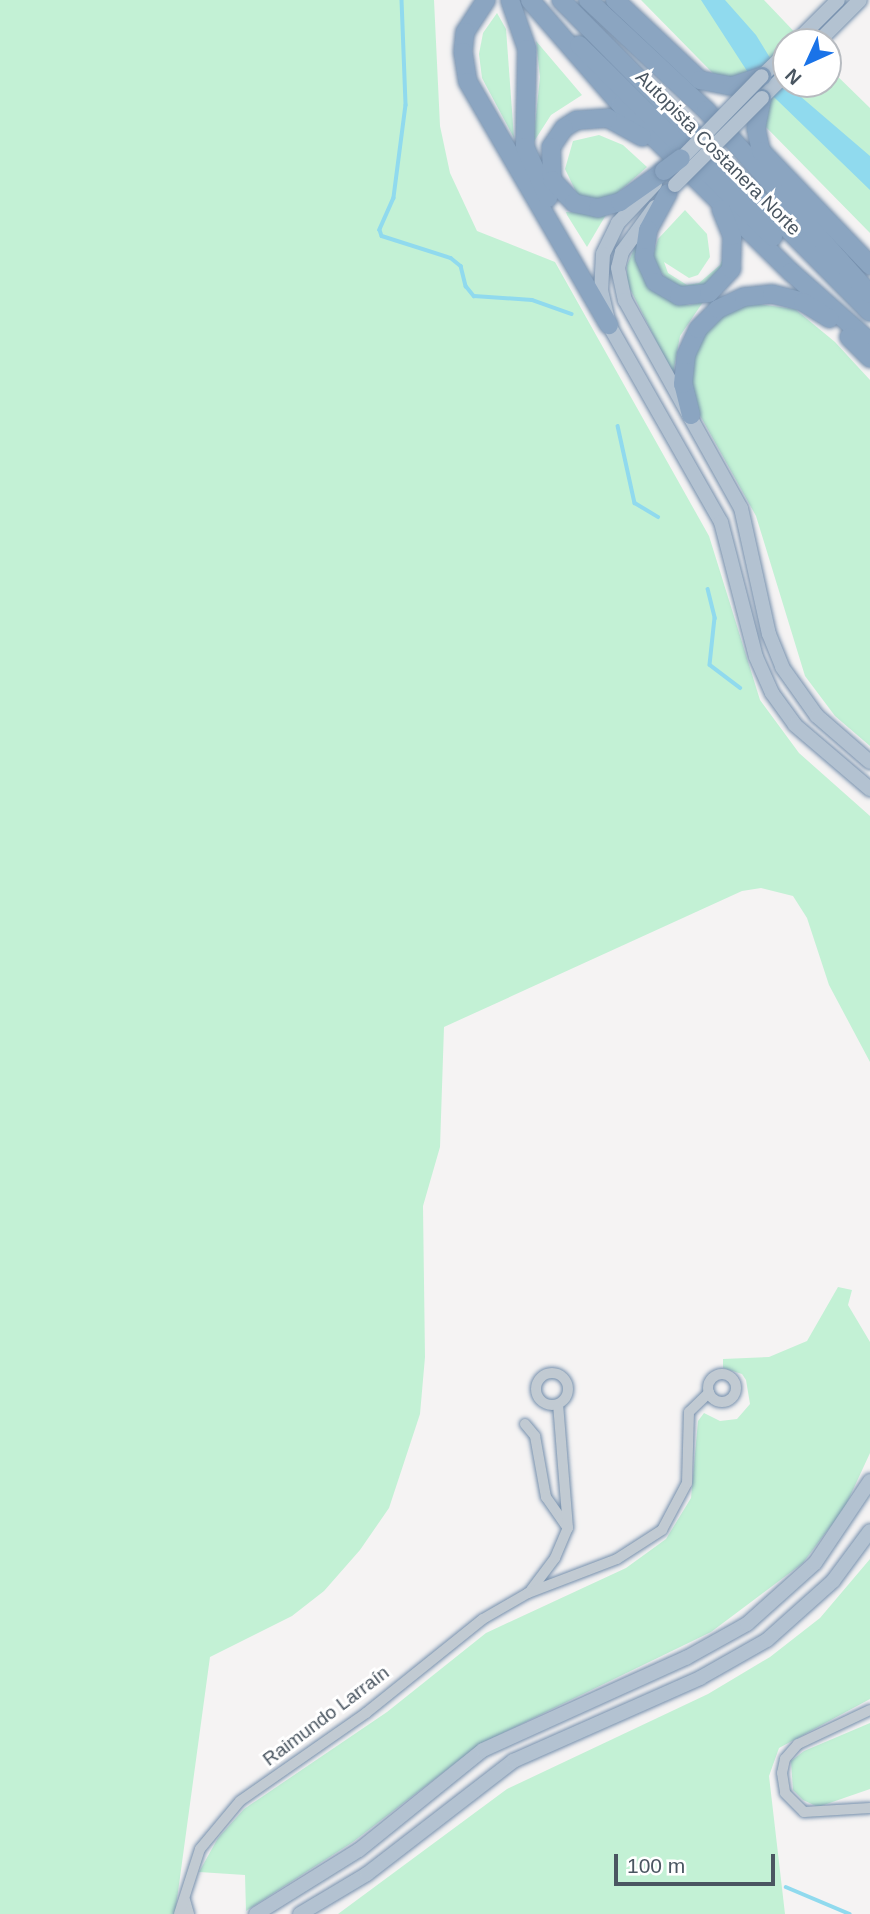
<!DOCTYPE html>
<html>
<head>
<meta charset="utf-8">
<style>
	body { margin:0 }
	#map { position:relative; width:870px; height:1914px; overflow:hidden; background:#f5f3f3; font-family:Arial,sans-serif }
	div>[style] { position:absolute }
	[style*='--x'] { left:calc(var(--x)*1px); top:calc(var(--y)*1px); width:calc(var(--w)*1px); rotate:calc(var(--a)*1deg) }
	.green>* { inset:0; background:#c3f1d5 }
	.water>* { inset:0; background:#90daee }
	.stream>* { height:3.5px; margin:-1.75px; padding:0 1.75px; transform-origin:1.75px; border-radius:1.75px; background:#90daee }
	.roads { filter:drop-shadow(0 0 2px #7690ad) drop-shadow(0 0 2px #7690ad) }
	.street>* { height:10px; margin:-5px; padding:0 5px; transform-origin:5px; border-radius:5px; background:#c1cad2 }
	.street>.ring { margin:-5px; padding:0; box-sizing:content-box; background:none; border:10px solid #c1cad2; border-radius:50% }
	.primary>* { height:14px; margin:-7px; padding:0 7px; transform-origin:7px; border-radius:7px; background:#b3c2d1 }
	.highway>* { height:18px; margin:-9px; padding:0 9px; transform-origin:9px; border-radius:9px; background:#8ba5c1 }
	.bridges { filter:drop-shadow(0 0 2px #7690ad) drop-shadow(0 0 2px #7690ad) }
	.primary-bridge>* { height:14px; margin:-7px; padding:0 7px; transform-origin:7px; border-radius:7px; background:#b3c2d1 }
	.highway-bridge>* { height:18px; margin:-9px; padding:0 9px; transform-origin:9px; border-radius:9px; background:#8ba5c1 }
	span { translate:-50% -50%; white-space:nowrap; text-align:center; line-height:1.15; -webkit-text-stroke:6px #fff; paint-order:stroke }
	.street-label { font-size:19px; color:#4a5661 }
	.north { position:absolute; left:772px; top:28px; width:70px; height:70px; box-sizing:border-box; background:#fff; border:2px solid #b7bbc0; border-radius:50%; rotate:225deg; font-size:19px; font-weight:700; line-height:28px; text-align:center; color:#4a5661 }
	.north::after { content:''; display:block; margin:auto; width:24px; height:32px; background:#1a73e8; clip-path:polygon(50% 0,100% 100%,50% 72%,0 100%) }
	.scale { position:absolute; left:614px; top:1854px; width:161px; height:32px; box-sizing:border-box; border:4px solid #4a5661; border-top:0; padding-left:9px; font-size:21px; line-height:24px; white-space:nowrap; color:#4a5661; -webkit-text-stroke:5px #fff; paint-order:stroke }
</style>
</head>
<body>
<div id="map">
	<div class="green">
		<div style="clip-path:polygon(0 0,434px 0,440px 126px,450px 173px,477px 231px,555px 262px,709px 536px,760px 700px,799px 753px,870px 816px,870px 1062px,829px 985px,807px 918px,793px 896px,761px 888px,742px 891px,444px 1027px,440px 1147px,423px 1206px,425px 1357px,420px 1414px,389px 1508px,360px 1550px,324px 1591px,292px 1616px,210px 1657px,175px 1914px,0 1914px)"></div>
		<div style="clip-path:polygon(641px 0,764px 0,804px 42px,786px 42px,786px 84px,828px 84px,828px 67px,870px 108px,870px 233px)"></div>
		<div style="clip-path:polygon(497px 13px,506px 29px,514px 138px,482px 78px,479px 54px,483px 33px)"></div>
		<div style="clip-path:polygon(536px 41px,582px 95px,551px 115px,533px 143px,540px 77px)"></div>
		<div style="clip-path:polygon(599px 135px,623px 145px,647px 167px,613px 197px,598px 201px,578px 196px,565px 169px,573px 141px)"></div>
		<div style="clip-path:polygon(685px 210px,707px 234px,710px 257px,698px 275px,689px 278px,664px 262px,668px 273px,687px 285px,699px 283px,720px 265px,727px 249px,724px 267px,701px 288px,685px 289px,669px 283px,652px 259px,658px 239px)"></div>
		<div style="clip-path:polygon(566px 212px,607px 213px,587px 247px,567px 215px)"></div>
		<div style="clip-path:polygon(639px 238px,636px 257px,646px 282px,672px 301px,689px 305px,703px 302px,680px 336px,673px 374px,627px 283px,627px 265px)"></div>
		<div style="clip-path:polygon(752px 303px,795px 309px,835px 342px,870px 380px,870px 746px,835px 716px,805px 676px,756px 516px,697px 410px,689px 381px,695px 346px,716px 317px)"></div>
		<div style="clip-path:polygon(838px 1287px,852px 1290px,848px 1305px,870px 1342px,870px 1453px,845px 1507px,803px 1563px,711px 1632px,480px 1744px,353px 1842px,246px 1911px,245px 1875px,199px 1872px,218px 1838px,244px 1809px,387px 1712px,486px 1633px,626px 1568px,666px 1539px,691px 1498px,698px 1421px,704px 1413px,720px 1421px,737px 1419px,750px 1404px,746px 1380px,742px 1374px,723px 1368px,723px 1359px,769px 1357px,807px 1341px)"></div>
		<div style="clip-path:polygon(870px 1559px,870px 1699px,779px 1748px,769px 1776px,785px 1914px,338px 1914px,507px 1789px,708px 1694px,770px 1657px,820px 1618px)"></div>
		<div style="clip-path:polygon(870px 1723px,870px 1789px,818px 1807px,803px 1800px,793px 1790px,791px 1761px,804px 1751px)"></div>
	</div>
	<div class="water">
		<div style="clip-path:polygon(701px 0,725px 0,756px 35px,786px 84px,870px 156px,870px 190px,747px 71px)"></div>
	</div>
	<div class="stream">
		<div style="--x:402;--y:0;--w:105;--a:87.8"></div>
		<div style="--x:406;--y:105;--w:94;--a:97.4"></div>
		<div style="--x:394;--y:198;--w:35;--a:114"></div>
		<div style="--x:380;--y:230;--w:6;--a:72"></div>
		<div style="--x:382;--y:236;--w:72;--a:17.7"></div>
		<div style="--x:451;--y:258;--w:13;--a:39"></div>
		<div style="--x:461;--y:266;--w:21;--a:76"></div>
		<div style="--x:466;--y:286;--w:13;--a:51"></div>
		<div style="--x:474;--y:296;--w:58;--a:3.9"></div>
		<div style="--x:532;--y:300;--w:42;--a:19.3"></div>
		<div style="--x:618;--y:426;--w:79;--a:77.6"></div>
		<div style="--x:635;--y:503;--w:27;--a:31"></div>
		<div style="--x:708;--y:589;--w:30;--a:76"></div>
		<div style="--x:715;--y:618;--w:47;--a:96.1"></div>
		<div style="--x:710;--y:665;--w:38;--a:37"></div>
		<div style="--x:786;--y:1887;--w:69;--a:22.9"></div>
	</div>
	<div class="roads">
		<div class="street">
			<div class="ring" style="left:536px;top:1373px;width:22px;height:22px"></div>
			<div class="ring" style="left:708px;top:1374px;width:18px;height:18px"></div>
			<div style="--x:525;--y:1424;--w:16;--a:50"></div>
			<div style="--x:535;--y:1436;--w:62;--a:79.8"></div>
			<div style="--x:546;--y:1497;--w:38;--a:55"></div>
			<div style="--x:531;--y:1590;--w:40;--a:-53"></div>
			<div style="--x:555;--y:1558;--w:33;--a:-67"></div>
			<div style="--x:568;--y:1528;--w:124;--a:-94.6"></div>
			<div style="--x:870;--y:1710;--w:80;--a:154.7"></div>
			<div style="--x:798;--y:1744;--w:20;--a:131"></div>
			<div style="--x:785;--y:1759;--w:14;--a:102"></div>
			<div style="--x:782;--y:1773;--w:20;--a:81"></div>
			<div style="--x:785;--y:1793;--w:27;--a:45"></div>
			<div style="--x:804;--y:1812;--w:66;--a:-3.5"></div>
			<div style="--x:185;--y:1900;--w:15;--a:74"></div>
			<div style="--x:179;--y:1914;--w:68;--a:-72.1"></div>
			<div style="--x:200;--y:1849;--w:62;--a:-50.2"></div>
			<div style="--x:240;--y:1801;--w:154;--a:-34.9"></div>
			<div style="--x:366;--y:1713;--w:150;--a:-38.8"></div>
			<div style="--x:483;--y:1619;--w:52;--a:-30"></div>
			<div style="--x:528;--y:1593;--w:95;--a:-20.9"></div>
			<div style="--x:617;--y:1559;--w:54;--a:-32.8"></div>
			<div style="--x:662;--y:1530;--w:53;--a:-62"></div>
			<div style="--x:687;--y:1483;--w:71;--a:-88.4"></div>
			<div style="--x:689;--y:1412;--w:28;--a:-44"></div>
		</div>
		<div class="primary">
			<div style="--x:796;--y:42;--w:59;--a:-45"></div>
			<div style="--x:818;--y:42;--w:59;--a:-45"></div>
			<div style="--x:762;--y:76;--w:33;--a:-44"></div>
			<div style="--x:762;--y:98;--w:34;--a:-45"></div>
			<div style="--x:655;--y:184;--w:54;--a:133.5"></div>
			<div style="--x:618;--y:223;--w:34;--a:116"></div>
			<div style="--x:603;--y:254;--w:36;--a:93"></div>
			<div style="--x:601;--y:290;--w:36;--a:77"></div>
			<div style="--x:609;--y:325;--w:227;--a:60.4"></div>
			<div style="--x:721;--y:522;--w:139;--a:75.5"></div>
			<div style="--x:756;--y:657;--w:39;--a:66"></div>
			<div style="--x:772;--y:693;--w:39;--a:54"></div>
			<div style="--x:795;--y:725;--w:99;--a:40.5"></div>
			<div style="--x:655;--y:207;--w:56;--a:126.3"></div>
			<div style="--x:622;--y:252;--w:16;--a:104"></div>
			<div style="--x:618;--y:268;--w:33;--a:78"></div>
			<div style="--x:625;--y:300;--w:238;--a:60.9"></div>
			<div style="--x:741;--y:508;--w:129;--a:77.5"></div>
			<div style="--x:769;--y:634;--w:35;--a:68"></div>
			<div style="--x:782;--y:667;--w:60;--a:54.5"></div>
			<div style="--x:817;--y:716;--w:70;--a:41"></div>
			<div style="--x:256;--y:1914;--w:121;--a:-31.9"></div>
			<div style="--x:359;--y:1850;--w:159;--a:-38.9"></div>
			<div style="--x:483;--y:1750;--w:223;--a:-24.4"></div>
			<div style="--x:686;--y:1658;--w:70;--a:-29.1"></div>
			<div style="--x:747;--y:1624;--w:91;--a:-41.9"></div>
			<div style="--x:815;--y:1563;--w:99;--a:-56.1"></div>
			<div style="--x:300;--y:1914;--w:78;--a:-30.8"></div>
			<div style="--x:367;--y:1874;--w:185;--a:-37.7"></div>
			<div style="--x:513;--y:1761;--w:205;--a:-23.9"></div>
			<div style="--x:700;--y:1678;--w:77;--a:-29.6"></div>
			<div style="--x:767;--y:1640;--w:89;--a:-41.8"></div>
			<div style="--x:833;--y:1581;--w:62;--a:-53.5"></div>
		</div>
		<div class="highway">
			<div style="--x:486;--y:0;--w:38;--a:123"></div>
			<div style="--x:465;--y:32;--w:20;--a:96"></div>
			<div style="--x:463;--y:52;--w:30;--a:81"></div>
			<div style="--x:468;--y:82;--w:281;--a:59.9"></div>
			<div style="--x:510;--y:0;--w:52;--a:70.9"></div>
			<div style="--x:527;--y:49;--w:98;--a:91.2"></div>
			<div style="--x:525;--y:147;--w:56;--a:65.7"></div>
			<div style="--x:530;--y:0;--w:139;--a:49.1"></div>
			<div style="--x:621;--y:105;--w:238;--a:44.5"></div>
			<div style="--x:791;--y:272;--w:106;--a:41.5"></div>
			<div style="--x:561;--y:0;--w:439;--a:45.3"></div>
			<div style="--x:588;--y:0;--w:161;--a:43"></div>
			<div style="--x:706;--y:110;--w:246;--a:48.3"></div>
			<div style="--x:615;--y:0;--w:117;--a:43.3"></div>
			<div style="--x:700;--y:80;--w:33;--a:11"></div>
			<div style="--x:732;--y:86;--w:32;--a:-18"></div>
			<div style="--x:579;--y:45;--w:273;--a:44.7"></div>
			<div style="--x:762;--y:98;--w:31;--a:101"></div>
			<div style="--x:756;--y:128;--w:24;--a:78"></div>
			<div style="--x:761;--y:151;--w:158;--a:46.3"></div>
			<div style="--x:642;--y:137;--w:39;--a:-151"></div>
			<div style="--x:608;--y:118;--w:31;--a:176"></div>
			<div style="--x:577;--y:120;--w:15;--a:148"></div>
			<div style="--x:564;--y:128;--w:23;--a:124"></div>
			<div style="--x:551;--y:147;--w:33;--a:88"></div>
			<div style="--x:552;--y:180;--w:32;--a:46"></div>
			<div style="--x:574;--y:203;--w:25;--a:12"></div>
			<div style="--x:598;--y:208;--w:23;--a:-15"></div>
			<div style="--x:620;--y:202;--w:54;--a:-35.2"></div>
			<div style="--x:668;--y:193;--w:42;--a:118.4"></div>
			<div style="--x:648;--y:230;--w:27;--a:98"></div>
			<div style="--x:644;--y:257;--w:27;--a:66"></div>
			<div style="--x:655;--y:282;--w:28;--a:30"></div>
			<div style="--x:679;--y:296;--w:30;--a:-6"></div>
			<div style="--x:709;--y:293;--w:33;--a:-47"></div>
			<div style="--x:731;--y:269;--w:33;--a:-88"></div>
			<div style="--x:732;--y:236;--w:29;--a:-112"></div>
			<div style="--x:849;--y:337;--w:30;--a:45"></div>
			<div style="--x:691;--y:415;--w:32;--a:-104"></div>
			<div style="--x:683;--y:384;--w:29;--a:-84"></div>
			<div style="--x:686;--y:355;--w:29;--a:-65"></div>
			<div style="--x:698;--y:329;--w:28;--a:-45"></div>
			<div style="--x:718;--y:309;--w:29;--a:-25"></div>
			<div style="--x:744;--y:297;--w:28;--a:-6"></div>
			<div style="--x:772;--y:294;--w:32;--a:14"></div>
			<div style="--x:803;--y:302;--w:31;--a:32"></div>
		</div>
	</div>
	<div class="bridges">
		<div class="primary-bridge">
			<div style="--x:675;--y:165;--w:124;--a:-45.7"></div>
			<div style="--x:675;--y:185;--w:123;--a:-45"></div>
		</div>
		<div class="highway-bridge">
			<div style="--x:664;--y:171;--w:21;--a:-37"></div>
		</div>
	</div>
	<div class="street-label">
		<span style="left:718px;top:153px;rotate:45deg">Autopista Costanera Norte</span>
		<span style="left:326px;top:1716px;rotate:-37deg">Raimundo Larraín</span>
	</div>
	<div class="north">N</div>
	<div class="scale">100 m</div>
</div>
</body>
</html>
